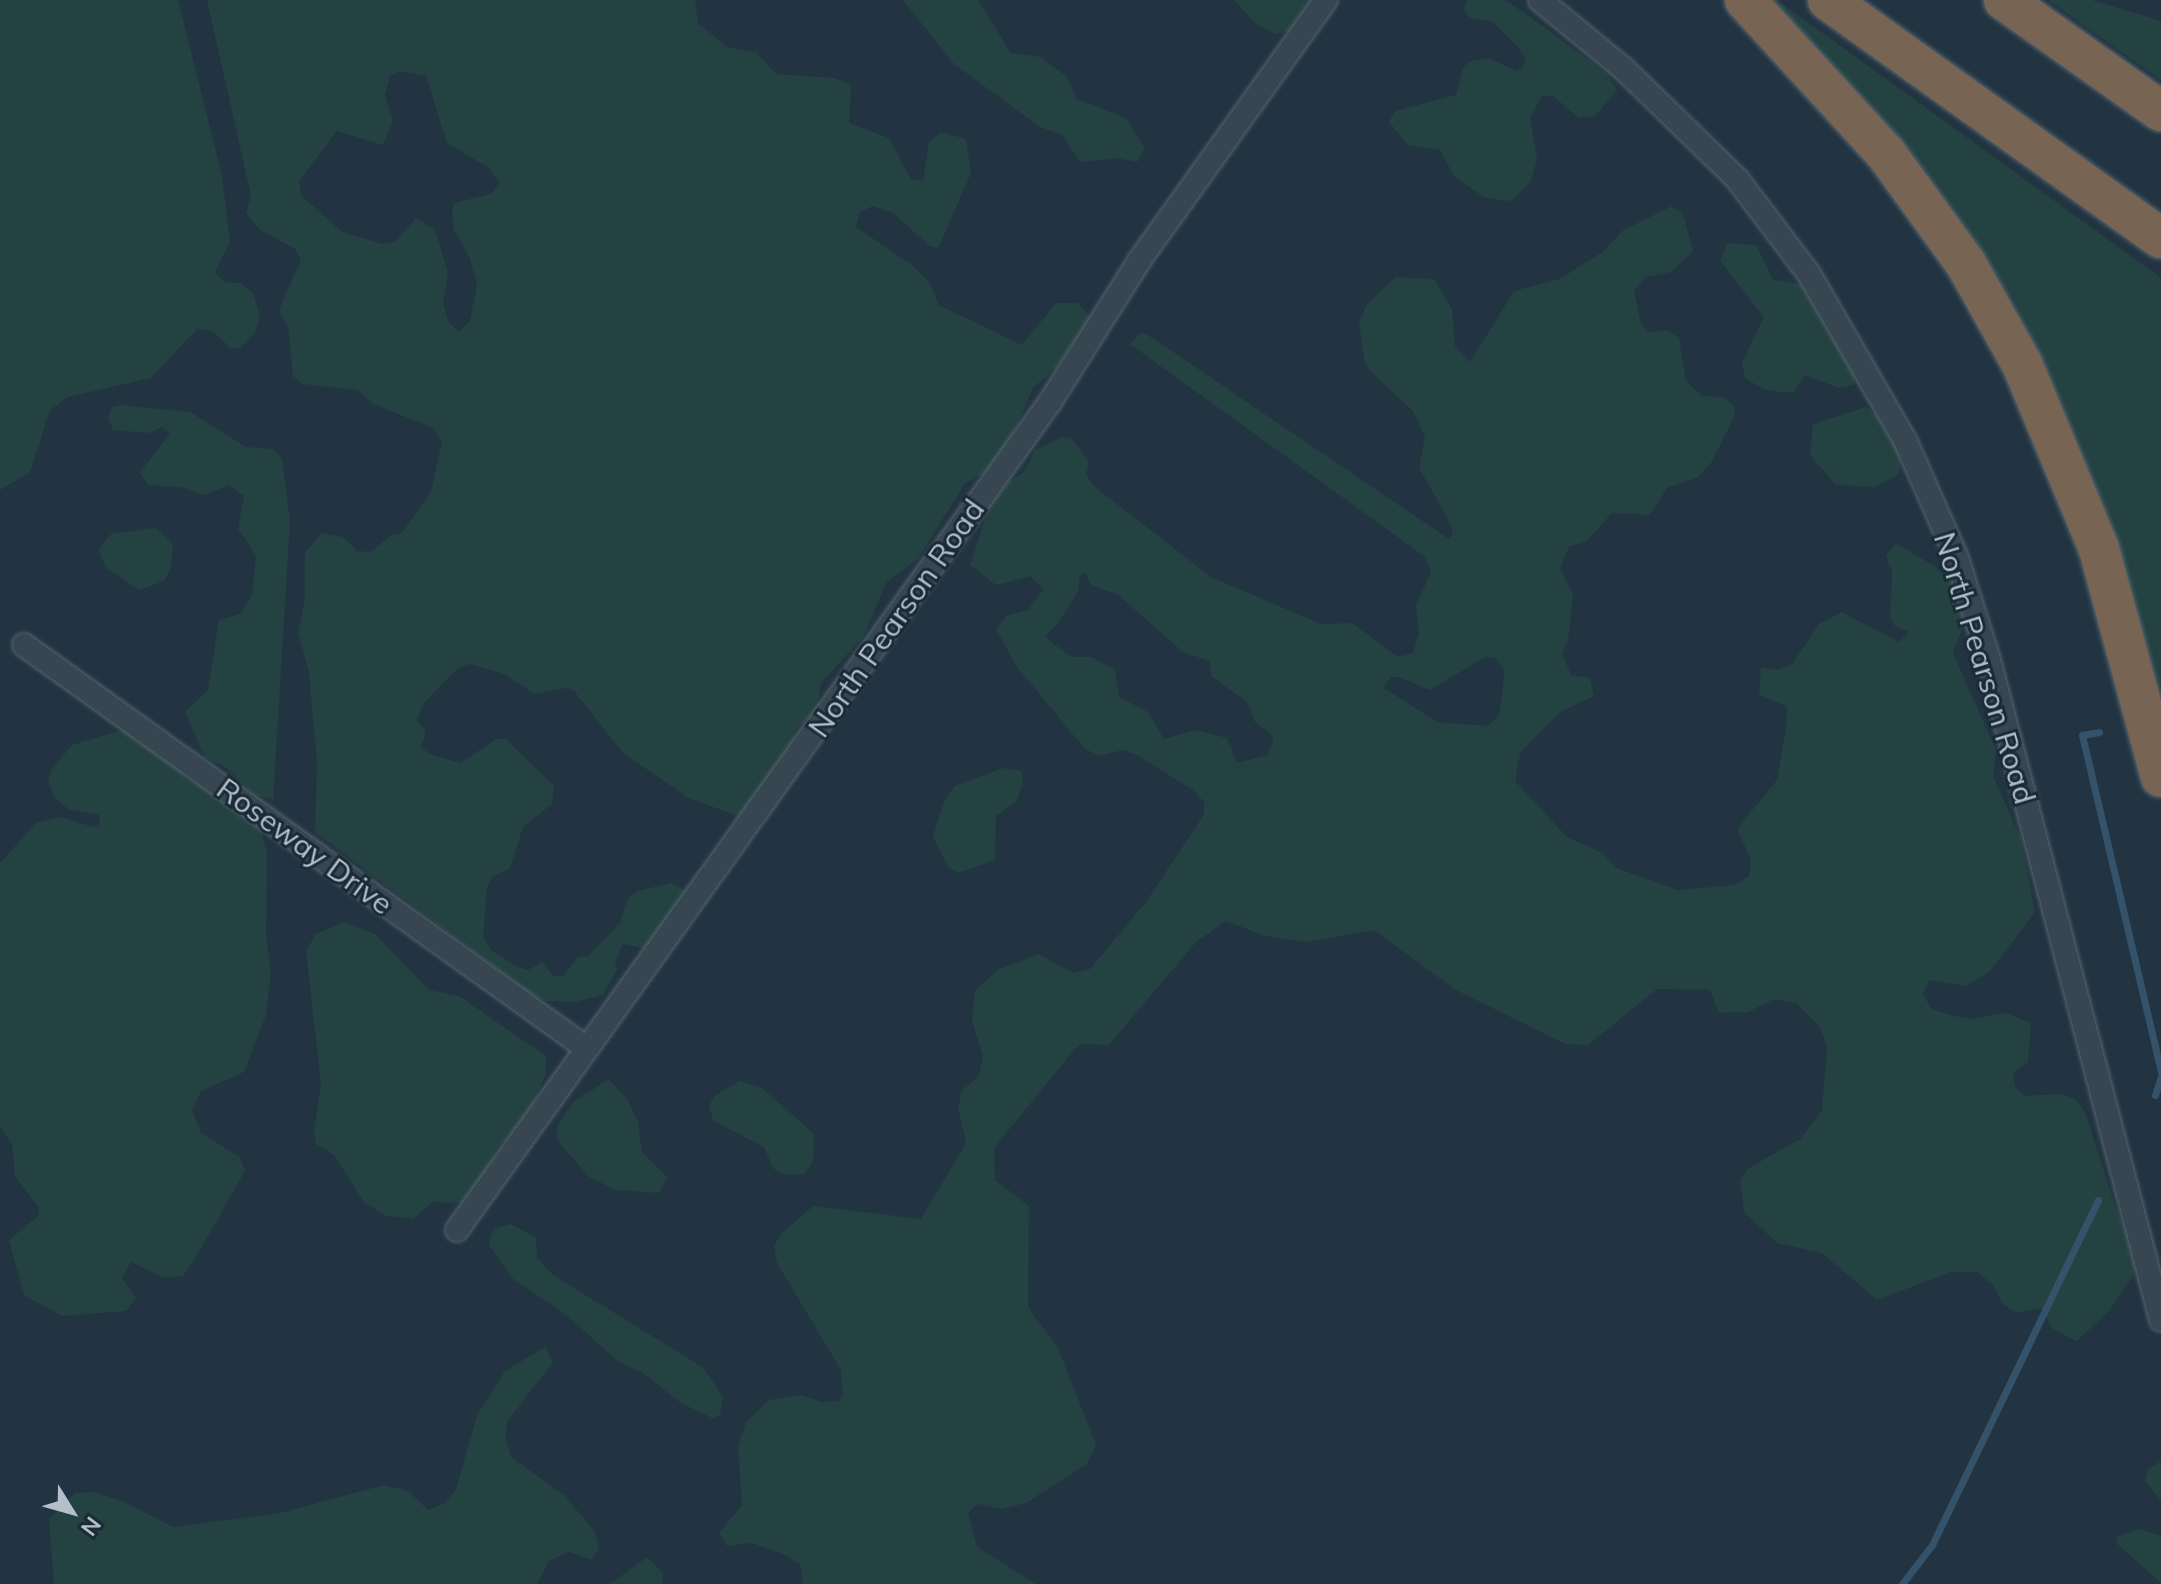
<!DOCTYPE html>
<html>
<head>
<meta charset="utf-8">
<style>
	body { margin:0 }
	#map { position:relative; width:2161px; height:1584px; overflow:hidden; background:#223441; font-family:Mulish,sans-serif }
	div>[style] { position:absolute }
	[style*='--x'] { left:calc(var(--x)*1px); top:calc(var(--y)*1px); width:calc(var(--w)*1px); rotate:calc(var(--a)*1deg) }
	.green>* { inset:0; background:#244241 }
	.stream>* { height:7px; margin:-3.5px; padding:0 3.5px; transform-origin:3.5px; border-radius:3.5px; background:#34536a }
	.roads { filter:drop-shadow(0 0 2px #55636f) drop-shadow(0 0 2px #55636f) }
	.minor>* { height:22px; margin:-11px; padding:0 11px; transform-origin:11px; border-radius:11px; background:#374651 }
	.motorway>* { height:40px; margin:-20px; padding:0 20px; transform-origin:20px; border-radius:20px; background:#786453 }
	span { translate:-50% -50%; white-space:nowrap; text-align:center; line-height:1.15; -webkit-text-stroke:6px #1b2b36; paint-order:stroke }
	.street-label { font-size:30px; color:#b3c0cc }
	.north { position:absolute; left:32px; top:1472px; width:80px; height:80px; -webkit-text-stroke:6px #1b2b36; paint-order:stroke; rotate:127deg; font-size:22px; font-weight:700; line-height:32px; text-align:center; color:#b3c0cc }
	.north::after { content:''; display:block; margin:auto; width:28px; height:36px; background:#b3c0cc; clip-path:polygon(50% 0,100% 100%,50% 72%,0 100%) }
</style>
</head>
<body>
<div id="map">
	<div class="green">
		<div style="clip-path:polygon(0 0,178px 0,222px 176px,230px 242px,215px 272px,224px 282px,240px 283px,253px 293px,260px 318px,255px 333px,240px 348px,232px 349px,212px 331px,197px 329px,151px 378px,68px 397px,50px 410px,30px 472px,0 490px)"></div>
		<div style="clip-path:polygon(evenodd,695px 0,698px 23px,727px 47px,756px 52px,776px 74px,835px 78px,851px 85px,849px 123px,889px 138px,911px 179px,923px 181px,929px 142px,941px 132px,966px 139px,971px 173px,939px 247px,931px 247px,893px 213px,873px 206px,860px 212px,856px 227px,912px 265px,930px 283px,939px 305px,1022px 345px,1056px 303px,1078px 303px,1090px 317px,1075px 352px,1033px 388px,1014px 432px,1017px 446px,991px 471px,965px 483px,918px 559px,886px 583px,864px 636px,821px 683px,817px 710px,795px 730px,787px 789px,774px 809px,745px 818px,690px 799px,623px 753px,574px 691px,565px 688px,534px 694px,505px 674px,469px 664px,457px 669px,423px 704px,417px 720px,426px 732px,421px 747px,431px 755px,461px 763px,496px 739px,506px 739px,554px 786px,552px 804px,523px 827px,510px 868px,492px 877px,487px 887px,483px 937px,491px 950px,518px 967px,528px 970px,542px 962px,552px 975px,563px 977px,578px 957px,588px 956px,620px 923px,627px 900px,637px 891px,672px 883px,689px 893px,658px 951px,623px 944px,615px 961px,617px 970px,603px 995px,575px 1002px,546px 1001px,532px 995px,315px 832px,317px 762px,309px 672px,298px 633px,305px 598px,305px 553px,321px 533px,343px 537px,357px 551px,371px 552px,391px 535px,402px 533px,431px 492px,442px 441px,433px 428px,373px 404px,358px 390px,302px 384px,293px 376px,288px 327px,279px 310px,301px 259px,295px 249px,259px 229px,246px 213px,251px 196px,207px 0,695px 0,400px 71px,426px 76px,447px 143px,489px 168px,499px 182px,493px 193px,455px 203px,452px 210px,454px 231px,470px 258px,477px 285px,470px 321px,459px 331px,449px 323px,443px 303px,448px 272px,435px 230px,416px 218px,395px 242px,382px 244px,342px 232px,302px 196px,299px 181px,337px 131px,383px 145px,393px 121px,385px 95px,390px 76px,400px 71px)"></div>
		<div style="clip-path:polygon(903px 0,978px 0,1011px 53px,1041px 57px,1067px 77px,1077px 99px,1126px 118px,1145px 148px,1137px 162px,1116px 158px,1080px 162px,1062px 135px,1040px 127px,954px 64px)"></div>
		<div style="clip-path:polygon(1234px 0,1332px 0,1310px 29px,1274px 34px,1256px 24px)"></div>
		<div style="clip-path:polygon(1467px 0,1504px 0,1525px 13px,1606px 73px,1617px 90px,1595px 116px,1579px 118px,1553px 96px,1542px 96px,1530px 117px,1537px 159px,1531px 181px,1511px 201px,1485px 198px,1454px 176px,1440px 150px,1408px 145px,1389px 122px,1395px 111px,1456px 95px,1463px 67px,1471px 61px,1488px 58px,1517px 71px,1523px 67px,1526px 60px,1517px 46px,1493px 22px,1470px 18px,1464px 11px)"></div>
		<div style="clip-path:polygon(1763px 0,1777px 0,2161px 278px,2161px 727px,2084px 469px)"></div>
		<div style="clip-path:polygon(2048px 0,2092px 0,2161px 21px,2161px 80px)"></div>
		<div style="clip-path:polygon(evenodd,1672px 206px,1683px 214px,1693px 251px,1671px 272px,1646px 277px,1634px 291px,1641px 324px,1648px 332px,1667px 330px,1679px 338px,1686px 381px,1701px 396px,1722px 397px,1734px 406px,1735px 415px,1711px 463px,1698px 477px,1667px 488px,1650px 515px,1612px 513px,1586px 542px,1569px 546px,1560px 569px,1573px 594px,1568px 640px,1562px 654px,1571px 675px,1590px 678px,1594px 696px,1559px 713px,1520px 753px,1515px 781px,1567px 837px,1602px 853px,1616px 868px,1678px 890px,1735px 885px,1749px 876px,1751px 860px,1737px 829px,1777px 780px,1786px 728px,1787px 706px,1759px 695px,1761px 668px,1777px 670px,1792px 664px,1819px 624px,1842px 612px,1899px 642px,1909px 632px,1895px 626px,1890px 616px,1892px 572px,1886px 556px,1896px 543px,1934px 566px,1967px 595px,1965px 622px,1953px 653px,1996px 750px,1993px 776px,2021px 839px,2035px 912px,1990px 971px,1966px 986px,1929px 980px,1923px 995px,1932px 1009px,1949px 1015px,1970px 1019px,2006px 1013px,2031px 1023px,2028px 1062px,2013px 1073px,2015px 1086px,2024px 1096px,2060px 1094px,2075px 1099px,2085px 1112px,2115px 1206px,2138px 1258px,2135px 1272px,2110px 1310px,2077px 1341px,2053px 1329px,2041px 1308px,2016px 1313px,2003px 1304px,1993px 1285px,1977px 1272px,1951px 1272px,1877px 1300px,1822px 1253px,1777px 1243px,1744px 1212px,1740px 1180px,1749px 1168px,1800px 1139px,1822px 1110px,1827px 1048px,1820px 1027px,1796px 1003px,1774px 999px,1748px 1012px,1719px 1013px,1710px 990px,1657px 989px,1588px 1045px,1565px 1044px,1456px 990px,1374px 930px,1308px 942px,1265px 936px,1226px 921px,1196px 942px,1109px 1045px,1081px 1044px,1074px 1050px,994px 1148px,995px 1180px,1029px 1206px,1028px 1307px,1058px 1348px,1096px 1445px,1087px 1464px,1026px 1503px,1001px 1509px,977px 1504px,968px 1513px,977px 1547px,1036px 1584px,803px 1584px,800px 1564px,781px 1553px,752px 1543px,727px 1546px,719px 1533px,742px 1505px,738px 1446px,746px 1422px,769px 1400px,800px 1395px,822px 1402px,839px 1401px,843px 1395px,841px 1370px,777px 1263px,774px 1246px,781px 1234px,813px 1206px,921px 1219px,966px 1143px,958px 1107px,962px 1091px,979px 1075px,983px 1056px,972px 1021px,975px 990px,999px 969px,1039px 954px,1073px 973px,1090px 969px,1146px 902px,1203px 816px,1205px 803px,1193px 790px,1137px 755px,1123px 750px,1100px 756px,1085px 749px,1017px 667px,996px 629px,1006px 616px,1028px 610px,1043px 590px,1031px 576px,996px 585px,970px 565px,994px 491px,1024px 472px,1035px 450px,1062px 437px,1071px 438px,1089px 462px,1086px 475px,1095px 487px,1211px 577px,1321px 624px,1352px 623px,1398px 657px,1413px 653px,1419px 633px,1416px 605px,1431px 572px,1424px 556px,1130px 344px,1142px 332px,1154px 339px,1449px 539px,1453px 534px,1447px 517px,1419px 468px,1425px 437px,1413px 411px,1369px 370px,1364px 359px,1359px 322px,1367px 304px,1396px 277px,1434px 279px,1452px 309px,1455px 346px,1470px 362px,1514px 291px,1560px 279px,1604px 251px,1622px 231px,1672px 206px,1085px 573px,1092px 586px,1117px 594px,1183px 652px,1210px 661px,1211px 676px,1247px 702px,1255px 722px,1270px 733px,1274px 741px,1267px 755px,1237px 763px,1227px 738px,1195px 730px,1164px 739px,1148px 712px,1119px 697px,1115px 670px,1092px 657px,1071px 657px,1050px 641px,1045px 636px,1058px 623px,1079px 590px,1079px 576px,1085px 573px,1672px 206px,1485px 657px,1494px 657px,1505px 670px,1499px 716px,1488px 726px,1437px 722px,1384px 688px,1391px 677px,1399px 677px,1430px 690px,1485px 657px)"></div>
		<div style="clip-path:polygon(1727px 243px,1756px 245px,1773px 280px,1802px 284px,1812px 292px,1835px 342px,1856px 370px,1853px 385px,1839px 388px,1805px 375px,1794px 392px,1781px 392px,1763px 389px,1745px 378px,1742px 363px,1764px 317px,1720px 261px)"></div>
		<div style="clip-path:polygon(121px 405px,190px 412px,246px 447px,273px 449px,282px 458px,290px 522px,273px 800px,254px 794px,225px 767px,205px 758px,185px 712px,208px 690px,219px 620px,240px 614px,252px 595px,256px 556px,238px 529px,244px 496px,229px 485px,203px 495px,182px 487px,149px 485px,139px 473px,170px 434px,162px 427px,149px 433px,113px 430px,108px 417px,112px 407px)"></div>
		<div style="clip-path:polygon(1866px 407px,1885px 421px,1901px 455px,1899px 474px,1875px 487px,1836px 485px,1810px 455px,1813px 424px)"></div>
		<div style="clip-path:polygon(156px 528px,173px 544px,171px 568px,164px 581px,139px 590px,105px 567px,99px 549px,111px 534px)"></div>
		<div style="clip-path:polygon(122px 730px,178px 754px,186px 779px,211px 788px,258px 821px,267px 851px,266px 935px,271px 972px,266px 1015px,244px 1072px,201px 1091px,192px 1110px,201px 1133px,240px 1157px,245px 1171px,195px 1259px,183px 1276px,164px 1278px,131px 1262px,122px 1278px,136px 1298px,126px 1311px,62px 1316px,24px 1295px,9px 1240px,39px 1215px,39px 1208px,15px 1176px,12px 1145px,0 1126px,0 863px,36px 823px,61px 817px,93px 827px,100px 824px,99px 815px,68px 809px,55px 798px,48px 782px,51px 770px,72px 745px)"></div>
		<div style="clip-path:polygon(1003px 768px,1022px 771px,1023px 784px,1016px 802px,996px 816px,995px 860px,958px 873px,948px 866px,933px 837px,944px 801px,955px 786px)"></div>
		<div style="clip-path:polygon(344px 922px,375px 934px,429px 990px,459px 996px,546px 1056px,546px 1073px,528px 1116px,497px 1149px,482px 1186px,460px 1203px,433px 1202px,413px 1219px,386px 1216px,364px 1202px,334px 1155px,316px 1144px,314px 1132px,321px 1083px,306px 951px,316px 934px)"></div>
		<div style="clip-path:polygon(609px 1079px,627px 1099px,638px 1122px,642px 1152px,667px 1177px,659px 1193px,616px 1190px,589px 1177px,557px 1140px,557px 1127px,572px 1103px)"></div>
		<div style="clip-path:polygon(739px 1081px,761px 1087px,814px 1134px,813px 1161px,804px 1174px,782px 1174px,773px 1168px,764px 1147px,713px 1121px,709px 1105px,715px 1096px)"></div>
		<div style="clip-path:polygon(511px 1224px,536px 1238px,537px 1258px,553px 1275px,704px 1368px,723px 1397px,720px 1415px,712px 1418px,681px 1403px,642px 1372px,620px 1363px,565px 1314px,514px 1280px,489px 1245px,493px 1229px)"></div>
		<div style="clip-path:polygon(545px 1347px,553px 1362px,507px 1422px,505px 1437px,511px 1457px,564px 1495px,595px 1532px,599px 1548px,592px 1560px,569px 1552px,549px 1561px,537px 1584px,54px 1584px,49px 1519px,75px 1493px,94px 1492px,122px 1501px,173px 1527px,280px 1513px,384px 1485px,408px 1491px,428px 1510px,445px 1503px,456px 1489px,477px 1415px,505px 1371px)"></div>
		<div style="clip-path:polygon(2161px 1461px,2161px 1501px,2145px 1481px,2148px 1470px)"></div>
		<div style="clip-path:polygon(2139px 1529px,2161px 1536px,2161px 1583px,2116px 1543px,2117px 1537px)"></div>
		<div style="clip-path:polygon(647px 1557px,663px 1573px,662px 1584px,610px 1584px)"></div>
	</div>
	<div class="stream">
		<div style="--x:2099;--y:732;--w:17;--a:170"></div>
		<div style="--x:2082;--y:735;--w:345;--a:76.8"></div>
		<div style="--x:2155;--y:1095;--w:20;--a:-72"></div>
		<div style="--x:1902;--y:1584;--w:49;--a:-52.4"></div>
		<div style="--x:1932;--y:1545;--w:383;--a:-64.3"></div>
	</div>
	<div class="roads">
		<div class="minor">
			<div style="--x:1540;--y:0;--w:109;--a:39.4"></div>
			<div style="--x:1624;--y:69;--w:158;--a:44.2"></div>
			<div style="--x:1737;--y:179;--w:119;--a:52.8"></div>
			<div style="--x:1809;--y:274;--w:192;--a:60"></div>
			<div style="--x:1905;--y:440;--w:129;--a:66.2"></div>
			<div style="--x:1957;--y:558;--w:107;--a:72.6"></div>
			<div style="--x:1989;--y:660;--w:682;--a:75.39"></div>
			<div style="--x:24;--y:645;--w:692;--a:35.64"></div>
			<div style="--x:457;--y:1230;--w:1018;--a:-54.39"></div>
			<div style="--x:1050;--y:402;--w:167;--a:-57.7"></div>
			<div style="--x:1139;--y:261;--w:321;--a:-54.4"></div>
		</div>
		<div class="motorway">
			<div style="--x:1745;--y:0;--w:210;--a:47.5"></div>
			<div style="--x:1887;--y:155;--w:135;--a:54.1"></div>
			<div style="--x:1966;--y:264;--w:115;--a:60.8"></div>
			<div style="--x:2022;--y:364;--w:200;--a:67.4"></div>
			<div style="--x:2099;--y:549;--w:236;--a:74.8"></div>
			<div style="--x:1828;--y:0;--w:409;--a:35.6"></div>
			<div style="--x:2004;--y:0;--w:192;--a:35.3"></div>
		</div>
	</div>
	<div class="street-label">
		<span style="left:896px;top:618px;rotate:-55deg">North Pearson Road</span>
		<span style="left:1985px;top:668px;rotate:73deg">North Pearson Road</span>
		<span style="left:305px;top:846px;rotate:36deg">Roseway Drive</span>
	</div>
	<div class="north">N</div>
</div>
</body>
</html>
